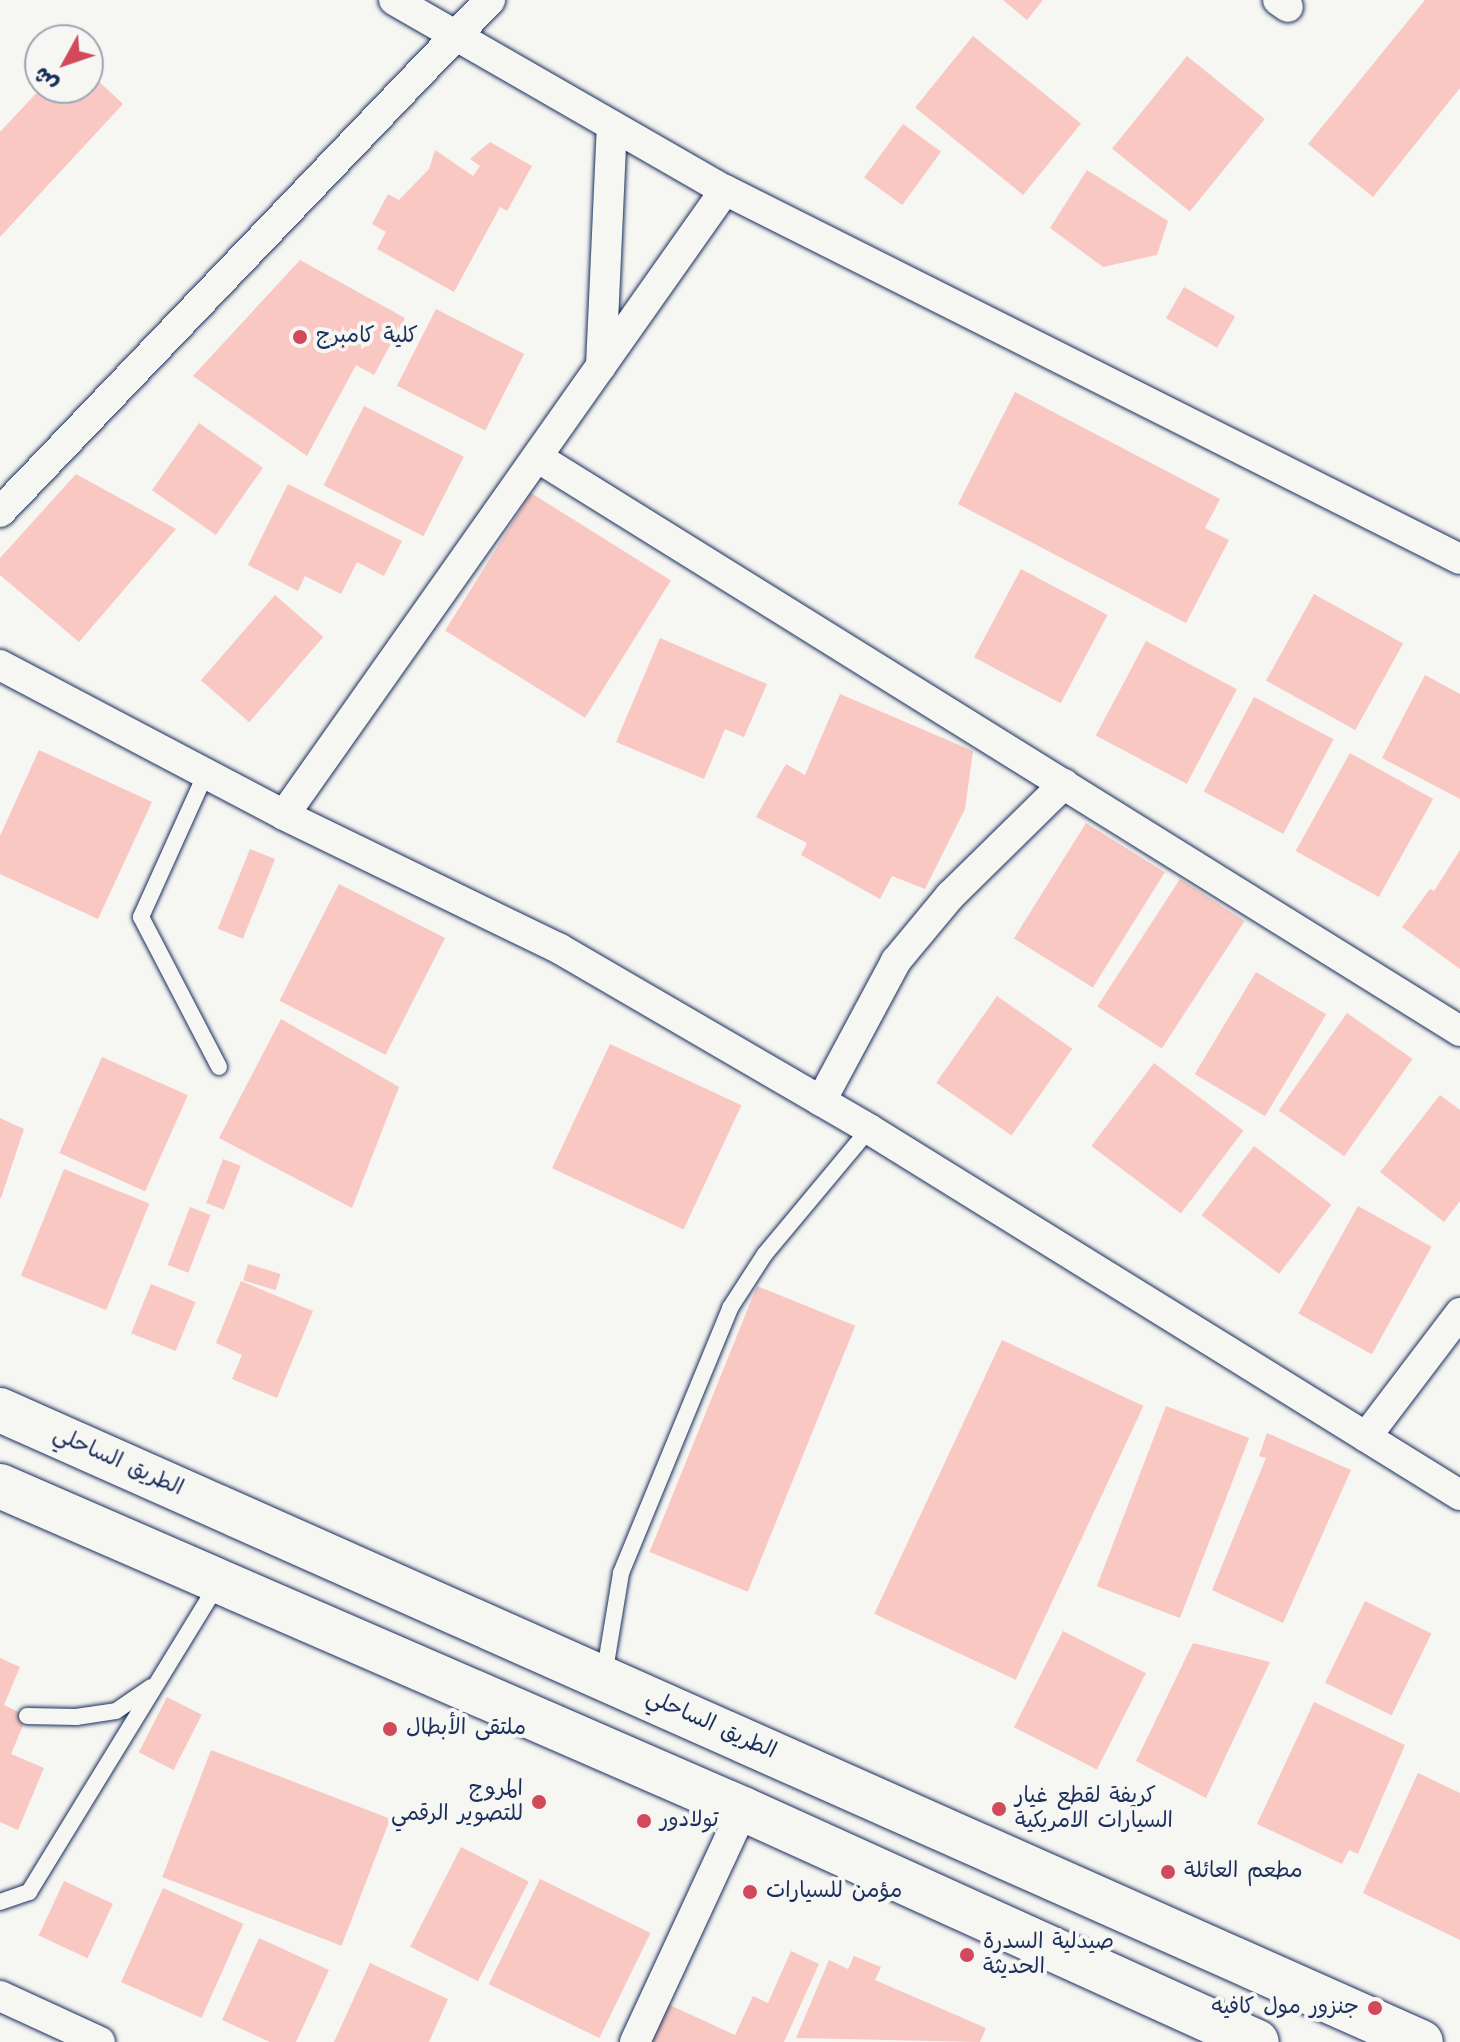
<!DOCTYPE html>
<html>
<head>
<meta charset="utf-8">
<style>
	body { margin:0 }
	#map { position:relative; width:1460px; height:2042px; overflow:hidden; background:#f6f6f2; font-family:Kalam,"Playpen Sans Arabic",sans-serif }
	div>[style] { position:absolute }
	[style*='--x'] { left:calc(var(--x)*1px); top:calc(var(--y)*1px); width:calc(var(--w)*1px); rotate:calc(var(--a)*1deg) }
	.building>* { inset:0; background:#f9c8c3; transform-origin:0 0 }
	.roads { filter:drop-shadow(0 0 2px #1b2f5e) drop-shadow(0 0 2px #1b2f5e) }
	.service>* { height:16px; margin:-8px; padding:0 8px; transform-origin:8px; border-radius:8px; background:#f6f6f2 }
	.minor>* { height:30px; margin:-15px; padding:0 15px; transform-origin:15px; border-radius:15px; background:#f6f6f2 }
	.trunk>* { height:44px; margin:-22px; padding:0 22px; transform-origin:22px; border-radius:22px; background:#f6f6f2 }
	.dots>* { width:22px; height:22px; translate:-50% -50%; box-sizing:border-box; border:4px solid #f6f6f2; border-radius:50% }
	span { translate:-50% -50%; white-space:nowrap; text-align:center; line-height:1.15; -webkit-text-stroke:8px #f6f6f2; paint-order:stroke }
	.poi-label { font-size:22px; color:#1b2f5e }
	.left { translate:0 -50%; text-align:left }
	.right { translate:-100% -50%; text-align:right }
	.street-label { font-size:22px; color:#1b2f5e }
	.north { position:absolute; left:24px; top:24px; width:80px; height:80px; box-sizing:border-box; background:#f6f6f2; border:2px solid #9ea6b7; border-radius:50%; rotate:230deg; font-size:22px; font-weight:700; line-height:32px; text-align:center; color:#1b2f5e }
	.north::after { content:''; display:block; margin:auto; width:28px; height:36px; background:#d1495b; clip-path:polygon(50% 0,100% 100%,50% 72%,0 100%) }
</style>
</head>
<body>
<div id="map">
	<div class="building">
		<div style="clip-path:polygon(1003px 0,1043px 0,1027px 20px)"></div>
		<div style="clip-path:polygon(1425px 0,1460px 0,1460px 88px,1373px 197px,1308px 144px)"></div>
		<div style="left:973px;top:36px;width:139px;height:92px;rotate:39deg"></div>
		<div style="left:1187px;top:56px;width:100px;height:119px;rotate:39deg"></div>
		<div style="clip-path:polygon(93px 76px,123px 104px,0 237px,0 132px,41px 88px,49px 88px,66px 105px,88px 88px)"></div>
		<div style="left:903px;top:124px;width:47px;height:66px;rotate:36deg"></div>
		<div style="clip-path:polygon(490px 142px,532px 166px,507px 211px,500px 207px,454px 292px,377px 249px,386px 232px,372px 224px,388px 194px,399px 200px,429px 169px,435px 150px,473px 176px,480px 166px,470px 159px)"></div>
		<div style="clip-path:polygon(1087px 170px,1168px 221px,1157px 255px,1103px 267px,1050px 228px)"></div>
		<div style="clip-path:polygon(300px 260px,405px 318px,374px 375px,356px 365px,307px 456px,193px 376px)"></div>
		<div style="left:1184px;top:287px;width:59px;height:36px;rotate:30deg"></div>
		<div style="left:436px;top:309px;width:99px;height:86px;rotate:27deg"></div>
		<div style="clip-path:polygon(1015px 392px,1220px 499px,1205px 528px,1229px 540px,1186px 623px,958px 504px)"></div>
		<div style="left:364px;top:406px;width:112px;height:89px;rotate:27deg"></div>
		<div style="left:199px;top:423px;width:78px;height:82px;rotate:35deg"></div>
		<div style="clip-path:polygon(76px 474px,176px 529px,79px 642px,0 575px,0 558px)"></div>
		<div style="clip-path:polygon(288px 484px,402px 541px,384px 576px,357px 562px,341px 594px,305px 576px,298px 591px,248px 565px)"></div>
		<div style="left:531px;top:493px;width:165px;height:162px;rotate:32deg"></div>
		<div style="left:1021px;top:569px;width:98px;height:100px;rotate:28deg"></div>
		<div style="left:1314px;top:594px;width:102px;height:99px;rotate:29deg"></div>
		<div style="left:275px;top:595px;width:64px;height:113px;rotate:41deg"></div>
		<div style="clip-path:polygon(660px 638px,767px 684px,744px 737px,725px 729px,704px 779px,616px 742px)"></div>
		<div style="left:1146px;top:641px;width:103px;height:107px;rotate:28deg"></div>
		<div style="clip-path:polygon(1425px 675px,1460px 694px,1460px 799px,1382px 758px)"></div>
		<div style="clip-path:polygon(840px 694px,973px 751px,965px 809px,925px 889px,892px 876px,880px 899px,801px 855px,807px 843px,756px 817px,786px 764px,805px 775px)"></div>
		<div style="left:1254px;top:697px;width:90px;height:107px;rotate:28deg"></div>
		<div style="clip-path:polygon(39px 750px,152px 802px,98px 919px,0 874px,0 836px)"></div>
		<div style="left:1350px;top:753px;width:95px;height:112px;rotate:29deg"></div>
		<div style="left:1086px;top:823px;width:93px;height:136px;rotate:32deg"></div>
		<div style="left:250px;top:849px;width:27px;height:86px;rotate:22deg"></div>
		<div style="clip-path:polygon(1460px 850px,1460px 969px,1402px 927px,1430px 889px,1434px 891px)"></div>
		<div style="left:1180px;top:879px;width:77px;height:152px;rotate:33deg"></div>
		<div style="left:339px;top:884px;width:119px;height:131px;rotate:27deg"></div>
		<div style="left:1256px;top:972px;width:82px;height:119px;rotate:31deg"></div>
		<div style="left:997px;top:996px;width:92px;height:106px;rotate:35deg"></div>
		<div style="left:1347px;top:1013px;width:80px;height:119px;rotate:35deg"></div>
		<div style="clip-path:polygon(281px 1019px,399px 1087px,352px 1208px,219px 1138px)"></div>
		<div style="left:610px;top:1044px;width:145px;height:137px;rotate:25deg"></div>
		<div style="left:102px;top:1057px;width:94px;height:105px;rotate:24deg"></div>
		<div style="left:1154px;top:1063px;width:112px;height:104px;rotate:37deg"></div>
		<div style="clip-path:polygon(1440px 1095px,1460px 1110px,1460px 1201px,1444px 1222px,1380px 1172px)"></div>
		<div style="clip-path:polygon(0 1118px,24px 1129px,1px 1198px,0 1198px)"></div>
		<div style="left:1254px;top:1146px;width:97px;height:87px;rotate:37deg"></div>
		<div style="left:223px;top:1159px;width:19px;height:47px;rotate:21deg"></div>
		<div style="left:64px;top:1169px;width:92px;height:115px;rotate:22deg"></div>
		<div style="left:1358px;top:1206px;width:84px;height:123px;rotate:29deg"></div>
		<div style="left:190px;top:1207px;width:22px;height:62px;rotate:21deg"></div>
		<div style="left:248px;top:1264px;width:34px;height:17px;rotate:17deg"></div>
		<div style="clip-path:polygon(241px 1281px,313px 1311px,277px 1398px,232px 1379px,242px 1355px,216px 1343px)"></div>
		<div style="left:151px;top:1284px;width:48px;height:53px;rotate:22deg"></div>
		<div style="left:757px;top:1286px;width:106px;height:287px;rotate:22deg"></div>
		<div style="left:1002px;top:1340px;width:156px;height:302px;rotate:25deg"></div>
		<div style="left:1166px;top:1406px;width:89px;height:193px;rotate:21deg"></div>
		<div style="clip-path:polygon(1267px 1433px,1351px 1470px,1283px 1623px,1212px 1590px,1266px 1458px,1259px 1456px)"></div>
		<div style="left:1365px;top:1601px;width:74px;height:91px;rotate:26deg"></div>
		<div style="left:1063px;top:1631px;width:93px;height:108px;rotate:27deg"></div>
		<div style="clip-path:polygon(1193px 1643px,1270px 1662px,1206px 1798px,1136px 1761px)"></div>
		<div style="clip-path:polygon(0 1658px,20px 1667px,4px 1705px,27px 1716px,11px 1754px,44px 1768px,18px 1830px,0 1822px)"></div>
		<div style="left:167px;top:1697px;width:39px;height:62px;rotate:27deg"></div>
		<div style="clip-path:polygon(1314px 1702px,1405px 1745px,1358px 1854px,1349px 1850px,1342px 1864px,1257px 1824px)"></div>
		<div style="left:211px;top:1750px;width:192px;height:136px;rotate:21deg"></div>
		<div style="clip-path:polygon(1418px 1773px,1460px 1793px,1460px 1940px,1363px 1893px)"></div>
		<div style="left:461px;top:1847px;width:76px;height:112px;rotate:27deg"></div>
		<div style="left:540px;top:1879px;width:123px;height:117px;rotate:26deg"></div>
		<div style="left:64px;top:1881px;width:54px;height:60px;rotate:25deg"></div>
		<div style="left:163px;top:1888px;width:88px;height:103px;rotate:24deg"></div>
		<div style="clip-path:polygon(259px 1938px,329px 1970px,296px 2042px,270px 2042px,222px 2020px)"></div>
		<div style="clip-path:polygon(791px 1951px,819px 1964px,784px 2042px,643px 2042px,661px 2001px,735px 2035px,753px 1996px,768px 2003px)"></div>
		<div style="clip-path:polygon(854px 1956px,881px 1967px,875px 1980px,986px 2028px,980px 2042px,796px 2038px,829px 1960px,848px 1969px)"></div>
		<div style="clip-path:polygon(370px 1963px,448px 1999px,429px 2042px,334px 2042px)"></div>
	</div>
	<div class="roads">
		<div class="service">
			<div style="--x:206;--y:773;--w:158;--a:114.3"></div>
			<div style="--x:141;--y:917;--w:169;--a:62.5"></div>
			<div style="--x:604;--y:1676;--w:104;--a:-80.6"></div>
			<div style="--x:621;--y:1573;--w:287;--a:-67.6"></div>
			<div style="--x:730;--y:1308;--w:64;--a:-57.1"></div>
			<div style="--x:765;--y:1254;--w:163;--a:-50.2"></div>
			<div style="--x:27;--y:1716;--w:49;--a:1.2"></div>
			<div style="--x:76;--y:1717;--w:40;--a:-8.5"></div>
			<div style="--x:116;--y:1711;--w:42;--a:-34.4"></div>
			<div style="--x:0;--y:1902;--w:31;--a:-19"></div>
			<div style="--x:29;--y:1892;--w:362;--a:-58.5"></div>
		</div>
		<div class="minor">
			<div style="--x:394;--y:0;--w:382;--a:29.9"></div>
			<div style="--x:725;--y:190;--w:822;--a:26.66"></div>
			<div style="--x:1278;--y:0;--w:12;--a:35"></div>
			<div style="--x:601;--y:366;--w:240;--a:-87.4"></div>
			<div style="--x:537;--y:457;--w:1087;--a:31.88"></div>
			<div style="--x:0;--y:512;--w:709;--a:-46.26"></div>
			<div style="--x:0;--y:665;--w:321;--a:27.8"></div>
			<div style="--x:284;--y:815;--w:307;--a:25.9"></div>
			<div style="--x:560;--y:949;--w:358;--a:30.2"></div>
			<div style="--x:869;--y:1129;--w:695;--a:31.77"></div>
			<div style="--x:284;--y:815;--w:765;--a:-54.79"></div>
			<div style="--x:821;--y:1101;--w:159;--a:-61.8"></div>
			<div style="--x:896;--y:961;--w:85;--a:-50.3"></div>
			<div style="--x:950;--y:896;--w:160;--a:-44.5"></div>
			<div style="--x:1366;--y:1437;--w:156;--a:-52.8"></div>
			<div style="--x:0;--y:1996;--w:110;--a:24.7"></div>
			<div style="--x:635;--y:2042;--w:257;--a:-65.1"></div>
		</div>
		<div class="trunk">
			<div style="--x:0;--y:1410;--w:1555;--a:23.98"></div>
			<div style="--x:0;--y:1486;--w:810;--a:23.5"></div>
			<div style="--x:743;--y:1809;--w:564;--a:24.39"></div>
		</div>
	</div>
	<div class="dots">
		<div style="left:300px;top:337px;background:#d1495b"></div>
		<div style="left:390px;top:1729px;background:#d1495b"></div>
		<div style="left:539px;top:1802px;background:#d1495b"></div>
		<div style="left:999px;top:1809px;background:#d1495b"></div>
		<div style="left:644px;top:1821px;background:#d1495b"></div>
		<div style="left:1168px;top:1872px;background:#d1495b"></div>
		<div style="left:750px;top:1892px;background:#d1495b"></div>
		<div style="left:967px;top:1955px;background:#d1495b"></div>
		<div style="left:1375px;top:2008px;background:#d1495b"></div>
	</div>
	<div class="poi-label">
		<span class="left" style="left:316px;top:337px">كلية كامبرج</span>
		<span class="left" style="left:406px;top:1729px">ملتقى الأبطال</span>
		<span class="right" style="left:523px;top:1802px">المروج<br>للتصوير الرقمي</span>
		<span class="left" style="left:1015px;top:1809px">كريفة لقطع غيار<br>السيارات الامريكية</span>
		<span class="left" style="left:660px;top:1821px">تولادور</span>
		<span class="left" style="left:1184px;top:1872px">مطعم العائلة</span>
		<span class="left" style="left:766px;top:1892px">مؤمن للسيارات</span>
		<span class="left" style="left:983px;top:1955px">صيدلية السدرة<br>الحديثة</span>
		<span class="right" style="left:1359px;top:2008px">جنزور مول كافيه</span>
	</div>
	<div class="street-label">
		<span style="left:118px;top:1462px;rotate:24deg">الطريق الساحلي</span>
		<span style="left:711px;top:1725px;rotate:24deg">الطريق الساحلي</span>
	</div>
	<div class="north">ش</div>
</div>
</body>
</html>
